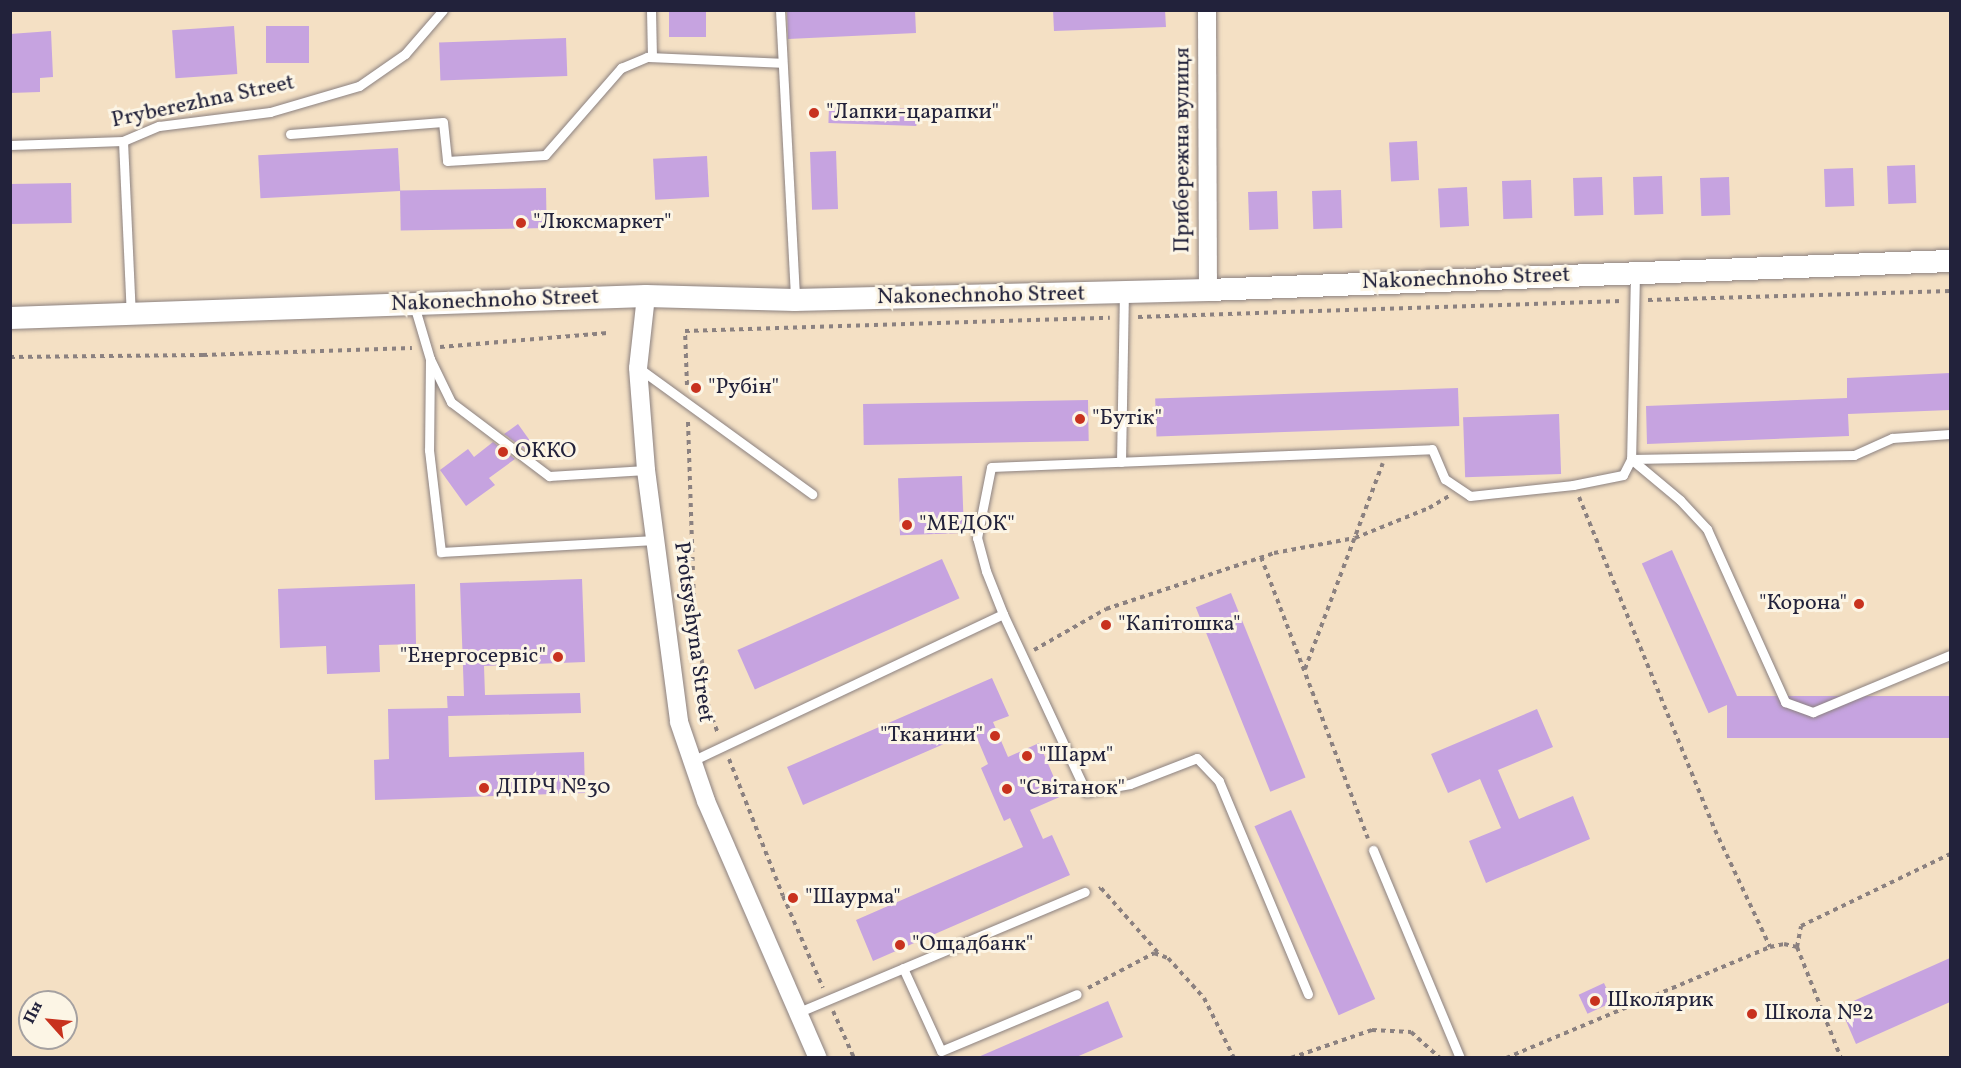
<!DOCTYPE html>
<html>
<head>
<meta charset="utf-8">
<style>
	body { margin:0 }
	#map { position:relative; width:1961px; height:1068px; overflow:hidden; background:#f4e0c4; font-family:Vollkorn,serif }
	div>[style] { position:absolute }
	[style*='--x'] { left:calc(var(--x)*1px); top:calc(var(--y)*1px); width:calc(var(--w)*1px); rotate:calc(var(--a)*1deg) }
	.building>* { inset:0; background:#c6a3e0; transform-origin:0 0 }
	.path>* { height:4px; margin-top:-2px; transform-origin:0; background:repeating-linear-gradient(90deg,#8b8180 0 4.5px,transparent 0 9px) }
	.roads { filter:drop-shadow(0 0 2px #8b8180) drop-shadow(0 0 2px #8b8180) }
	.service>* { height:9px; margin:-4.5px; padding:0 4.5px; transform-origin:4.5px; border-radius:4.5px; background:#fff }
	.minor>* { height:18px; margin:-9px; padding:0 9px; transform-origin:9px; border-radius:9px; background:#fff }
	.tertiary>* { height:22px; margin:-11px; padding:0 11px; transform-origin:11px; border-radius:11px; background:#fff }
	.dots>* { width:16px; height:16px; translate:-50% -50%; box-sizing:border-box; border:3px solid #fcf5e5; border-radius:50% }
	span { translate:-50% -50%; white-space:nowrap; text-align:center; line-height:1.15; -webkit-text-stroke:6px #fcf5e5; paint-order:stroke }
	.street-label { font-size:22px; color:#22223b }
	.poi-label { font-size:22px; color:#22223b }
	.left { translate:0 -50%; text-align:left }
	.right { translate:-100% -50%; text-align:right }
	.frame { position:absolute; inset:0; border:12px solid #22223b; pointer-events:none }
	.north { position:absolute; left:18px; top:990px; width:60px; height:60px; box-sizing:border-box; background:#fcf5e5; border:2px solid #a5a1a1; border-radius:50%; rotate:297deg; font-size:16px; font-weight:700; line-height:24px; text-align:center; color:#22223b }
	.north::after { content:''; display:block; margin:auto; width:21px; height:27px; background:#c8321e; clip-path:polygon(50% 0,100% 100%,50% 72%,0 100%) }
</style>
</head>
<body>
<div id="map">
	<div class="building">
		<div style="left:669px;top:10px;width:37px;height:27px"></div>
		<div style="clip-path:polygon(787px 10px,915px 10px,916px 33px,788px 39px)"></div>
		<div style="clip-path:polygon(1053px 10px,1165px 10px,1166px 27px,1054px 31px)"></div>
		<div style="left:234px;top:26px;width:48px;height:62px;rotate:86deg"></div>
		<div style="left:309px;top:26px;width:37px;height:43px;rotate:90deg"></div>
		<div style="clip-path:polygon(51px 31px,53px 77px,40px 78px,40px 92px,10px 93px,10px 34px)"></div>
		<div style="left:566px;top:38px;width:38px;height:127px;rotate:88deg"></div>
		<div style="left:829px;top:106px;width:88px;height:17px;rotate:2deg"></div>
		<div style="left:1417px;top:141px;width:39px;height:28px;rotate:87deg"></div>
		<div style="left:398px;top:148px;width:43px;height:140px;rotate:87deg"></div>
		<div style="left:836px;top:151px;width:58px;height:26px;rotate:88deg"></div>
		<div style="left:707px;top:156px;width:41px;height:54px;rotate:87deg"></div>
		<div style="left:1915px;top:165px;width:38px;height:28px;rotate:88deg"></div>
		<div style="left:1853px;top:168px;width:38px;height:29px;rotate:88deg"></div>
		<div style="left:1662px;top:176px;width:38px;height:29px;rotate:88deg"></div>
		<div style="left:1602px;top:177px;width:38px;height:29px;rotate:88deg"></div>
		<div style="left:1729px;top:177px;width:38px;height:29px;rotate:88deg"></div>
		<div style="left:1531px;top:180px;width:38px;height:29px;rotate:88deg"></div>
		<div style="left:71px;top:183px;width:40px;height:61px;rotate:89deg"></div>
		<div style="left:1467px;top:187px;width:39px;height:29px;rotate:87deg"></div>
		<div style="left:546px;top:188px;width:40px;height:146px;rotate:89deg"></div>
		<div style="left:1341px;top:190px;width:38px;height:29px;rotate:88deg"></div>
		<div style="left:1277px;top:191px;width:38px;height:29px;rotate:88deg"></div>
		<div style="clip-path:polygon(1950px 373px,1950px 410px,1848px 414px,1849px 436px,1647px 444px,1646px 406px,1847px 398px,1847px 378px)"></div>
		<div style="left:1458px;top:388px;width:38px;height:303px;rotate:88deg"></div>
		<div style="left:1088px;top:400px;width:41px;height:225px;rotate:89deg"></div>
		<div style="left:1559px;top:414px;width:60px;height:96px;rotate:88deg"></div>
		<div style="clip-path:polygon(518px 424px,533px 445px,526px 450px,504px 434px)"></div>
		<div style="clip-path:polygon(493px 442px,515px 459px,489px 478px,495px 485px,466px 506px,440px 470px,468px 449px,474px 457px)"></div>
		<div style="left:962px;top:476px;width:57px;height:64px;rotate:88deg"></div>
		<div style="left:1672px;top:550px;width:164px;height:33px;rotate:66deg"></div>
		<div style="left:942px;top:559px;width:43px;height:224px;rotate:66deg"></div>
		<div style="clip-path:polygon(582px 579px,585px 662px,484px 666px,485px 695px,580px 693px,581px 713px,448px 716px,447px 696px,464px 696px,460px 583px)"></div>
		<div style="clip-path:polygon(415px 584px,416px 644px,379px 645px,380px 672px,327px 674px,326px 646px,280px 648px,278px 589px)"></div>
		<div style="left:1231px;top:593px;width:199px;height:38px;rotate:68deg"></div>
		<div style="clip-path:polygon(992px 678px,1009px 716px,993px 722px,1008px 757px,1039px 743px,1062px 796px,1030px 810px,1043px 839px,1052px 835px,1070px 875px,873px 961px,856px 920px,1023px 847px,1010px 818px,1004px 821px,981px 768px,988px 764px,974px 731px,803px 805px,787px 767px)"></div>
		<div style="left:1950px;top:696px;width:42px;height:223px;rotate:90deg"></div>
		<div style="clip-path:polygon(448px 708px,449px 757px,584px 752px,585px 793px,375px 800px,374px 760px,389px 759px,388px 709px)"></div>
		<div style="clip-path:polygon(1537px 709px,1553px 747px,1498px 770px,1519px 819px,1573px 796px,1590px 839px,1486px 883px,1469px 841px,1501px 828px,1480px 779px,1448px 793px,1431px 754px)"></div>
		<div style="left:1291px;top:810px;width:207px;height:40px;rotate:66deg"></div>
		<div style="clip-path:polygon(1950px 958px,1950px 1002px,1856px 1044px,1840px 1007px)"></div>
		<div style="left:1604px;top:983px;width:21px;height:28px;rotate:65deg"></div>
		<div style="clip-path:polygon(1108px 1001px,1123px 1037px,1074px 1058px,976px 1058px)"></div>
	</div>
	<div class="path">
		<div style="--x:1648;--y:300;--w:302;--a:-1.7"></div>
		<div style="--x:1138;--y:317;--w:484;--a:-1.9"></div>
		<div style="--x:440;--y:347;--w:168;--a:-4.8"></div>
		<div style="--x:10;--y:357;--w:193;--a:-0.6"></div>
		<div style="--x:203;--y:355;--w:209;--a:-1.9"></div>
		<div style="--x:687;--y:385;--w:54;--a:-92.1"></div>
		<div style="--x:685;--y:331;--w:425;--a:-1.8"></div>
		<div style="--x:688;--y:422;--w:184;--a:88.1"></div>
		<div style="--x:694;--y:606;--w:105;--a:81.8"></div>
		<div style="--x:709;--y:710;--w:25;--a:69"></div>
		<div style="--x:1579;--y:497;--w:360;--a:67.8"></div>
		<div style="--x:1715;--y:830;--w:129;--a:64.8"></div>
		<div style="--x:1261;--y:557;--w:301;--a:69.2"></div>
		<div style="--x:1034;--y:650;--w:83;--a:-29.7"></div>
		<div style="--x:1106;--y:609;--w:177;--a:-18.4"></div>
		<div style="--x:1274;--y:553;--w:82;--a:-10.5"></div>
		<div style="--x:1355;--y:538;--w:80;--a:-22.1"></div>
		<div style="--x:1429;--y:508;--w:23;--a:-31"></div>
		<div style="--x:1305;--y:669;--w:220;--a:-69.3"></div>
		<div style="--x:729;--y:759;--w:147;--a:68.5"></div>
		<div style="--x:783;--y:896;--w:100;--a:66.5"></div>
		<div style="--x:1099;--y:889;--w:2;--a:-27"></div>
		<div style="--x:1101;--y:888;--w:89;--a:48.6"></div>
		<div style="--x:1797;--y:947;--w:21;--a:-79"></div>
		<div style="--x:1801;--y:926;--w:165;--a:-25.8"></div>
		<div style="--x:1088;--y:988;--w:75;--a:-27.9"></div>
		<div style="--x:1154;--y:953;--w:15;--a:20"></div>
		<div style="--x:1168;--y:958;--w:54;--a:48"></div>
		<div style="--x:1204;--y:998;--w:67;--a:63.4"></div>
		<div style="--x:833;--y:1011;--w:51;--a:65.9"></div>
		<div style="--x:1291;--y:1058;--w:86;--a:-19.1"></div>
		<div style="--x:1372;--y:1030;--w:39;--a:3"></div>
		<div style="--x:1411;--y:1032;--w:39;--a:42"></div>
		<div style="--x:1506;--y:1058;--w:286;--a:-22.8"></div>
		<div style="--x:1770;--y:947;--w:14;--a:-12"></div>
		<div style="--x:1784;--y:944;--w:13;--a:13"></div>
		<div style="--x:1797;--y:947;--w:119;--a:68.4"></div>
	</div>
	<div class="roads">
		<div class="service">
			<div style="--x:651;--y:10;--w:47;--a:88.8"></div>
			<div style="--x:780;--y:10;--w:290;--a:87"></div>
			<div style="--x:290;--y:134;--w:153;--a:-4.5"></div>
			<div style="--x:443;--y:122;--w:39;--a:84"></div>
			<div style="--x:447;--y:161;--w:98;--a:-3.5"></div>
			<div style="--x:545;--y:155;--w:116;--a:-48.9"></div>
			<div style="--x:621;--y:68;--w:28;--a:-23"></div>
			<div style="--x:647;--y:57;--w:135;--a:2.5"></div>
			<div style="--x:123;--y:141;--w:173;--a:87.4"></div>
			<div style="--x:10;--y:145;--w:113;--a:-2"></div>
			<div style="--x:123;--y:141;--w:39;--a:-23"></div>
			<div style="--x:159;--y:126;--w:112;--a:-7.2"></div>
			<div style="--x:270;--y:112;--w:93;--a:-16.3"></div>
			<div style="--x:359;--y:86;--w:56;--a:-34.8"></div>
			<div style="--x:405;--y:54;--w:58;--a:-49.2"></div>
			<div style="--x:1635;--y:273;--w:186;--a:91.2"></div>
			<div style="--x:1631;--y:459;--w:64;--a:39.9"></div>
			<div style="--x:1680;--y:500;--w:40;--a:47"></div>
			<div style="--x:1707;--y:529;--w:190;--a:65.7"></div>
			<div style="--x:1785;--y:702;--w:30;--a:20"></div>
			<div style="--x:1813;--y:712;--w:148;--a:-22.6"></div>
			<div style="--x:414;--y:305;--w:56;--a:73.5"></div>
			<div style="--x:430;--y:359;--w:48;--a:64"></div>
			<div style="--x:451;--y:402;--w:123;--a:37.1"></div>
			<div style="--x:549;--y:476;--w:97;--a:-3.5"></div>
			<div style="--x:430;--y:359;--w:91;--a:90.6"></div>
			<div style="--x:429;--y:450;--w:103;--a:83.3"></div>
			<div style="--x:441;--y:552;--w:214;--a:-3.2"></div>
			<div style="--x:640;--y:369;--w:213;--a:36"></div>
			<div style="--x:1121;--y:462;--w:169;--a:-89"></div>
			<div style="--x:692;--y:761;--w:344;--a:-25.3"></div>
			<div style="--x:1373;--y:850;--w:225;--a:67.3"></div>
			<div style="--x:903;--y:968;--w:91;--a:65.4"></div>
			<div style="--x:941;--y:1051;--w:147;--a:-22.7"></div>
			<div style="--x:1308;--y:994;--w:231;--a:-112.7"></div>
			<div style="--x:1219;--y:781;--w:32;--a:-134"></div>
			<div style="--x:1197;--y:758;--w:72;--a:158.8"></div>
			<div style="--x:1130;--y:784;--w:45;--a:169.7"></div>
			<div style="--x:1086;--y:792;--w:196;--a:-115"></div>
			<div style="--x:1003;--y:614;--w:46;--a:-111.6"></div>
			<div style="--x:986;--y:571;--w:34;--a:-105"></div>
			<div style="--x:977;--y:538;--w:72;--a:-78.8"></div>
			<div style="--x:991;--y:467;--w:441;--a:-2.3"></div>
			<div style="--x:1432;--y:449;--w:33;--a:67"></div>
			<div style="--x:1445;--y:479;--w:30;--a:34"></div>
			<div style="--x:1470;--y:496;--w:104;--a:-6.1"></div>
			<div style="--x:1573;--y:485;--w:51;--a:-11.3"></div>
			<div style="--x:1623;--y:475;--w:18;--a:-63"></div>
			<div style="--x:1631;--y:459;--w:223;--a:-1"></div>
			<div style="--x:1854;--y:455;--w:42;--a:-24.1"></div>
			<div style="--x:1892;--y:438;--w:58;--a:-3.9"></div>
			<div style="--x:799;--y:1012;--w:310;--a:-22.8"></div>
		</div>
		<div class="minor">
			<div style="--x:1207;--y:10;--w:280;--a:89.8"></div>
			<div style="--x:646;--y:296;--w:72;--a:96.3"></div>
			<div style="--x:638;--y:368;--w:102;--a:85.5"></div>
			<div style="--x:646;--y:470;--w:254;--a:82.5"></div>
			<div style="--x:679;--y:722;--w:83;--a:71.1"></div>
			<div style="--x:706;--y:801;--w:280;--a:66.5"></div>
		</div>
		<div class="tertiary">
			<div style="--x:10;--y:318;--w:636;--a:-1.98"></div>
			<div style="--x:646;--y:296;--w:149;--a:1.5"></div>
			<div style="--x:795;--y:300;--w:413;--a:-1.4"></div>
			<div style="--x:1208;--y:290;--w:743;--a:-2.24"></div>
		</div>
	</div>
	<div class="dots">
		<div style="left:814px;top:113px;background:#c8321e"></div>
		<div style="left:521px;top:223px;background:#c8321e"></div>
		<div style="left:696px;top:388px;background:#c8321e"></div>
		<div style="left:1080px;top:419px;background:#c8321e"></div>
		<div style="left:503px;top:452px;background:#c8321e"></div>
		<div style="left:907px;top:525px;background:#c8321e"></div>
		<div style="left:1859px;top:604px;background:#c8321e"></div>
		<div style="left:1106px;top:625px;background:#c8321e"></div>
		<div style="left:558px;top:657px;background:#c8321e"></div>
		<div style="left:995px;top:736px;background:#c8321e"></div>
		<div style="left:1027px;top:756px;background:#c8321e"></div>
		<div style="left:484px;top:788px;background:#c8321e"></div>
		<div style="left:1007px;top:789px;background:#c8321e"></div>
		<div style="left:793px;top:898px;background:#c8321e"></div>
		<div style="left:900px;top:945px;background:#c8321e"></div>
		<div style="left:1595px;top:1001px;background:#c8321e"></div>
		<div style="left:1752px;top:1014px;background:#c8321e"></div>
	</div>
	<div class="street-label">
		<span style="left:203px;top:102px;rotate:-12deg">Pryberezhna Street</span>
		<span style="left:1183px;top:150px;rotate:-90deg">Прибережна вулиця</span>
		<span style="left:1466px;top:279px;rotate:-2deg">Nakonechnoho Street</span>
		<span style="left:981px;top:296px;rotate:-1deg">Nakonechnoho Street</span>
		<span style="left:495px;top:301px;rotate:-2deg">Nakonechnoho Street</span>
		<span style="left:693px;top:632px;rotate:82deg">Protsyshyna Street</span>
	</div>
	<div class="poi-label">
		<span class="left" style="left:826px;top:113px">"Лапки-царапки"</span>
		<span class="left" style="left:533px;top:223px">"Люксмаркет"</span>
		<span class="left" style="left:708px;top:388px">"Рубін"</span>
		<span class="left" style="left:1092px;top:419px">"Бутік"</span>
		<span class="left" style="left:515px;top:452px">ОККО</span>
		<span class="left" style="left:919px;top:525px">"МЕДОК"</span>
		<span class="right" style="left:1847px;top:604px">"Корона"</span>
		<span class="left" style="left:1118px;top:625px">"Капітошка"</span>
		<span class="right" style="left:546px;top:657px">"Енергосервіс"</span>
		<span class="right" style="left:983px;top:736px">"Тканини"</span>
		<span class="left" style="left:1039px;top:756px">"Шарм"</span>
		<span class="left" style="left:496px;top:788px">ДПРЧ №30</span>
		<span class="left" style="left:1019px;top:789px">"Світанок"</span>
		<span class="left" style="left:805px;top:898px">"Шаурма"</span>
		<span class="left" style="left:912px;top:945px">"Ощадбанк"</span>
		<span class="left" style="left:1607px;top:1001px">Школярик</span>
		<span class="left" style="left:1764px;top:1014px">Школа №2</span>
	</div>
	<div class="frame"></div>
	<div class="north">Пн</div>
</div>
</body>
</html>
